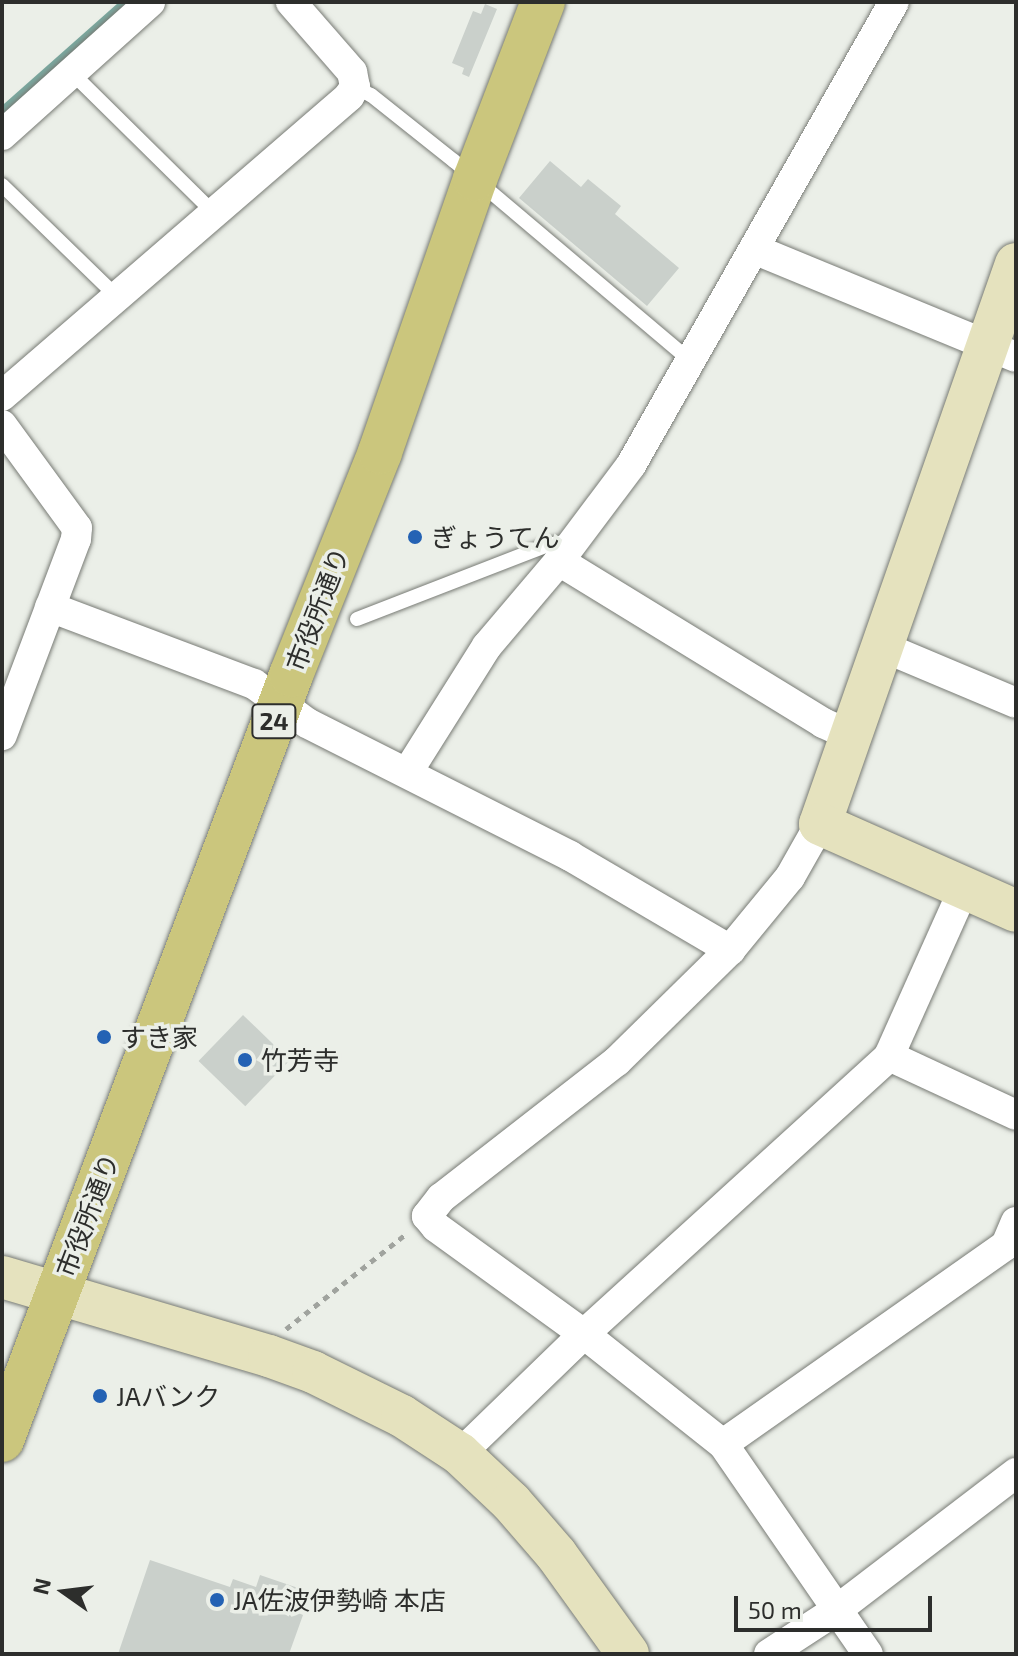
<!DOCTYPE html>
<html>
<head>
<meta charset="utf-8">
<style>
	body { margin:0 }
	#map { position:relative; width:1018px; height:1656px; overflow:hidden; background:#ebefe8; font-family:"Exo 2","Noto Sans JP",sans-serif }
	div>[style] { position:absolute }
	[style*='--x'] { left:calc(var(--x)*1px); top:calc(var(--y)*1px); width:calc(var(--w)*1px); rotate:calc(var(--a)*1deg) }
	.stream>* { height:8px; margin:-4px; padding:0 4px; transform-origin:4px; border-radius:4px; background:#7ba79e }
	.building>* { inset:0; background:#cad0cb; transform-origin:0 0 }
	.path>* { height:5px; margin-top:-2.5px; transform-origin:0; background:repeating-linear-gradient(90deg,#a0a39e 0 6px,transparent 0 12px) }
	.roads { filter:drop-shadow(0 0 2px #787b75) drop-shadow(0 0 2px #787b75) }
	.lane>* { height:14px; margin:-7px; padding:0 7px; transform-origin:7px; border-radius:7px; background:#fff }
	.street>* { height:30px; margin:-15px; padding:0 15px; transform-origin:15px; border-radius:15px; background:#fff }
	.secondary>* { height:42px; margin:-21px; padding:0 21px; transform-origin:21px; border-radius:21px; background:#e5e2be }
	.primary>* { height:44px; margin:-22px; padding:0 22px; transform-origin:22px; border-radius:22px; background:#cbc67d }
	.dots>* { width:22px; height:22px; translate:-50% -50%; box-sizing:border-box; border:4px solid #ebefe8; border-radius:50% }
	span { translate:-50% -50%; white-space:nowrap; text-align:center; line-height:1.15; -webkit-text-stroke:7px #ebefe8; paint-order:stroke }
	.shield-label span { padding:2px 6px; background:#ebefe8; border:2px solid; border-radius:6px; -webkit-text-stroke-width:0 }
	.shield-label { font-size:24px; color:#2d2e2c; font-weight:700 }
	.poi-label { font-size:26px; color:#2d2e2c }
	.left { translate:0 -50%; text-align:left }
	.street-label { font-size:26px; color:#2d2e2c }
	.frame { position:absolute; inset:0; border:4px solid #2d2e2c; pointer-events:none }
	.north { position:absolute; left:24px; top:1552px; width:80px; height:80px; -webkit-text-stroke:6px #ebefe8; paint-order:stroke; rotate:284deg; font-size:22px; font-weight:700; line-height:32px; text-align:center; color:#2d2e2c }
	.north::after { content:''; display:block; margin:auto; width:28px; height:36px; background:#2d2e2c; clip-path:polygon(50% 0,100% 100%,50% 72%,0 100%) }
	.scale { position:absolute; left:734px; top:1596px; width:198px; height:36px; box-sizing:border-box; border:4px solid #2d2e2c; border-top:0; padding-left:10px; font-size:24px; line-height:28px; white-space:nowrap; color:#2d2e2c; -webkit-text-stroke:6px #ebefe8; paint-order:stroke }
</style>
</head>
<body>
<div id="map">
	<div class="stream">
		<div style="--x:2;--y:111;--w:164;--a:-41.5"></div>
	</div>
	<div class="building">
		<div style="clip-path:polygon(485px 4px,497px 9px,469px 77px,462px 74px,464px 68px,452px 63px,473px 11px,481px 14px)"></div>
		<div style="clip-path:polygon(550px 161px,581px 187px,588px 179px,621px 206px,615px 214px,679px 268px,647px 306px,519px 198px)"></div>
		<div style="left:243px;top:1015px;width:65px;height:64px;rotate:44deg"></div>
		<div style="clip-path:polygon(150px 1560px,230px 1587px,233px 1579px,256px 1587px,260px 1575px,301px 1589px,294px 1611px,303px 1615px,289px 1654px,118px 1654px)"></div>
	</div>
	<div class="path">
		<div style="--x:286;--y:1329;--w:154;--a:-38.4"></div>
	</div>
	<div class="roads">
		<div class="lane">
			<div style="--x:71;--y:72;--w:201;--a:44.6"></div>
			<div style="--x:355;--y:87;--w:18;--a:27"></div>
			<div style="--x:371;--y:95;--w:106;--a:38.5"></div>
			<div style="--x:454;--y:161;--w:310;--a:40.2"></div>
			<div style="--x:2;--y:185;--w:159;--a:44.2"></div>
			<div style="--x:357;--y:619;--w:205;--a:-21.2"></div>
			<div style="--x:548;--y:545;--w:23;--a:-10"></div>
		</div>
		<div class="street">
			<div style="--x:2;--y:135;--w:199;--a:-41.9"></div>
			<div style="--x:754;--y:249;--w:283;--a:22.4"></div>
			<div style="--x:2;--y:396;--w:459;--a:-40.8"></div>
			<div style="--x:349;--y:96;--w:11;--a:-56"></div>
			<div style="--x:355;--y:87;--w:15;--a:-101"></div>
			<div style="--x:352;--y:72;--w:93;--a:-131.1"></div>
			<div style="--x:2;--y:425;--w:127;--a:53.9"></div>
			<div style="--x:77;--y:528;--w:11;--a:95"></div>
			<div style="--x:76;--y:539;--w:210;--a:110.7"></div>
			<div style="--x:559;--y:561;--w:310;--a:31.5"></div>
			<div style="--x:823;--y:723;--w:32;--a:24"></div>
			<div style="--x:50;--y:607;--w:218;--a:20.7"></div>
			<div style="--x:254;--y:684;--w:66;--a:36.3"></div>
			<div style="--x:307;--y:723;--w:295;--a:26.8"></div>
			<div style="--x:570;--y:856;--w:186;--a:30.4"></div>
			<div style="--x:883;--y:647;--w:144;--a:22.8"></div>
			<div style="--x:407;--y:773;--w:150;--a:-57.8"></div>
			<div style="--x:487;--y:646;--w:111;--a:-49.7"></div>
			<div style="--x:559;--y:561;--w:120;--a:-53.1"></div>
			<div style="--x:631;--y:465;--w:532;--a:-60.4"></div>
			<div style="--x:820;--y:824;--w:61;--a:119.5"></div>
			<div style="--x:790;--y:877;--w:94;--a:129.4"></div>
			<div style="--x:730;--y:950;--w:158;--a:135.5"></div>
			<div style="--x:617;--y:1061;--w:223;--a:142.1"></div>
			<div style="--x:441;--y:1198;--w:23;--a:128"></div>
			<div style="--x:427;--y:1216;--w:14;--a:51"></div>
			<div style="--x:436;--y:1227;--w:183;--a:35.9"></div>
			<div style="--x:584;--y:1334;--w:177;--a:38.4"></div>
			<div style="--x:723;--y:1444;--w:255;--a:55.4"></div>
			<div style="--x:889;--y:1056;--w:140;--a:24.9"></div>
			<div style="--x:723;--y:1444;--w:346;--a:-35.1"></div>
			<div style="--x:1006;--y:1245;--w:25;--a:-67"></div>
			<div style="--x:460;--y:1454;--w:173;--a:-44.1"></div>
			<div style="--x:584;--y:1334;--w:413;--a:-42.3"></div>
			<div style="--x:889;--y:1056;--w:184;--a:-65.9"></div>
			<div style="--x:769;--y:1654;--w:82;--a:-33.1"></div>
			<div style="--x:838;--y:1609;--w:224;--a:-37.4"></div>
		</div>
		<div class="secondary">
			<div style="--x:1016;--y:264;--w:593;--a:109.29"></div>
			<div style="--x:820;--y:824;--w:214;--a:23.9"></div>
			<div style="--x:2;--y:1277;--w:278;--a:16.5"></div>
			<div style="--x:269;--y:1356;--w:47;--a:20"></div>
			<div style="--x:313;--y:1372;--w:99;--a:26.3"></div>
			<div style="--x:402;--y:1416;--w:69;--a:33.2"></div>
			<div style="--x:460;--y:1454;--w:70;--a:43.3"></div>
			<div style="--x:511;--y:1502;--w:69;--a:49.1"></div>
			<div style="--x:556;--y:1554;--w:123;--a:54.2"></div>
		</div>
		<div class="primary">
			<div style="--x:2;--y:1440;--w:818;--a:-69.3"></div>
			<div style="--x:291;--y:675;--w:240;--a:-68.2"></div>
			<div style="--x:380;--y:452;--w:289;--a:-70.8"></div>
			<div style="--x:475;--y:179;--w:190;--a:-69"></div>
		</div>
	</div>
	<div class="dots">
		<div style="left:415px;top:537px;background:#2462b4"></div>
		<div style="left:104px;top:1037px;background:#2462b4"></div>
		<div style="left:245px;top:1060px;background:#2462b4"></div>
		<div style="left:100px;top:1396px;background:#2462b4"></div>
		<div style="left:217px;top:1600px;background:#2462b4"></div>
	</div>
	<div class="shield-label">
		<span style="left:274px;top:721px">24</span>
	</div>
	<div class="poi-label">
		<span class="left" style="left:431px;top:537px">ぎょうてん</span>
		<span class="left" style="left:120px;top:1037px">すき家</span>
		<span class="left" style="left:261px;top:1060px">竹芳寺</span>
		<span class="left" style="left:116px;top:1396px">JAバンク</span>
		<span class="left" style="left:233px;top:1600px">JA佐波伊勢崎 本店</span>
	</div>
	<div class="street-label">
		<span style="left:317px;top:609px;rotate:-69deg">市役所通り</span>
		<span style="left:87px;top:1215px;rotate:-69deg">市役所通り</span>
	</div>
	<div class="frame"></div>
	<div class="north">N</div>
	<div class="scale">50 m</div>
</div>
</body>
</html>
